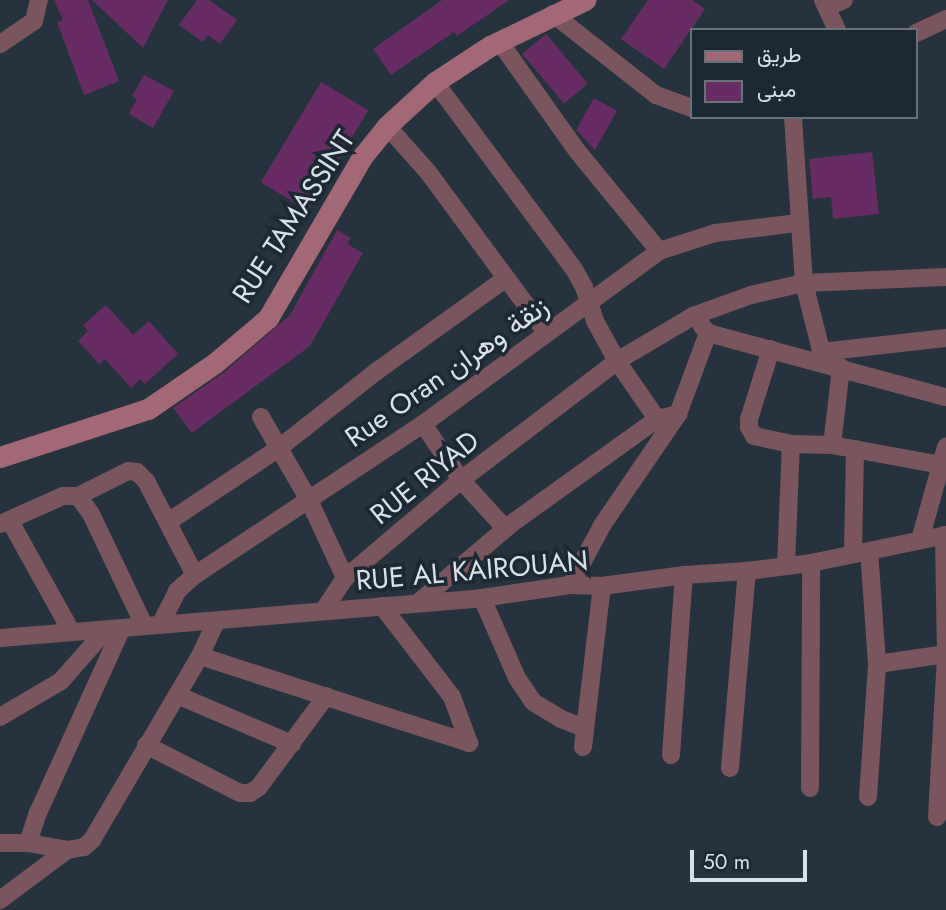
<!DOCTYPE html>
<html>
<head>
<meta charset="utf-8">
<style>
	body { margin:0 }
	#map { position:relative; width:946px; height:910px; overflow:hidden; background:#26323d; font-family:Jost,Vazirmatn,sans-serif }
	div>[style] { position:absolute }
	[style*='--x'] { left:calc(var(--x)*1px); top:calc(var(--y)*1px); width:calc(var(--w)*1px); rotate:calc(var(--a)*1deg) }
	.building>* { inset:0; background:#672c64; transform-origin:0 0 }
	.street>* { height:18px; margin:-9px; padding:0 9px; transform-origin:9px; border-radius:9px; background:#7b555d }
	.secondary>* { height:21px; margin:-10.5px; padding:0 10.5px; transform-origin:10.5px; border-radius:10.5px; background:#a36875 }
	span { translate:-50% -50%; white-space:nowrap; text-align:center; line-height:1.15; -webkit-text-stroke:7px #1c2833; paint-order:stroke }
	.street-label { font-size:28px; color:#d9e1e8 }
	.legend { position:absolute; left:690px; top:28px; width:228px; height:91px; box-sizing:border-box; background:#1c2833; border:2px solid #68727b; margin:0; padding:9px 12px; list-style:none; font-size:21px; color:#d9e1e8 }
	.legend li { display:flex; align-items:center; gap:14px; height:35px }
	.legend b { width:35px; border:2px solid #68727b }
	.scale { position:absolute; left:690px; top:850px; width:117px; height:32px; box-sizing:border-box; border:4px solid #d9e1e8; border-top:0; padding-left:9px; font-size:21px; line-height:24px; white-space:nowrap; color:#d9e1e8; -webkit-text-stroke:5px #1c2833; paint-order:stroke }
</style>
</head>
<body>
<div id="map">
	<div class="building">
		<div style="clip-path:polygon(54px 0,88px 0,119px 81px,84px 95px,57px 22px,63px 20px)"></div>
		<div style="clip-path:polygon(92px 0,168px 0,143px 48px)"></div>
		<div style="clip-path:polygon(197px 0,209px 0,237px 20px,220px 44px,208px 35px,203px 42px,179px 25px)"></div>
		<div style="clip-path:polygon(442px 0,509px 0,457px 36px,454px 32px,391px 75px,373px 49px)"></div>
		<div style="clip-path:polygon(648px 0,692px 0,705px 9px,664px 69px,621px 39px)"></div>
		<div style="left:546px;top:34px;width:65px;height:31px;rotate:50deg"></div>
		<div style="clip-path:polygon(144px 75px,174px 91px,153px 128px,129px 114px,137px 99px,132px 96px)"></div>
		<div style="left:321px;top:82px;width:55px;height:117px;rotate:31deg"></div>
		<div style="clip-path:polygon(594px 98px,617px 111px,595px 150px,576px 130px)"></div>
		<div style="clip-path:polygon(872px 152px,879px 214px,833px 219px,831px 197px,813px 199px,809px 159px)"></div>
		<div style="clip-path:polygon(337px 230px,351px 238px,347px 244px,363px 253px,310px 346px,192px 433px,173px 408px,223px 373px,290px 315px)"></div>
		<div style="clip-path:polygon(106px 305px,133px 335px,149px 321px,178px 354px,145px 384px,140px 379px,131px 388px,105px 359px,99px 364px,78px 341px,88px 331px,83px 325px)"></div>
	</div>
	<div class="street">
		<div style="--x:823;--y:0;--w:33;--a:65"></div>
		<div style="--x:827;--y:7;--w:18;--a:-22"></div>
		<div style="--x:553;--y:14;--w:131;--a:38.2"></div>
		<div style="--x:656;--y:95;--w:38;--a:20"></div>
		<div style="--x:916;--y:33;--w:33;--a:-25"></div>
		<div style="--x:499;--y:41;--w:136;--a:54.6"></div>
		<div style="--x:578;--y:152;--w:128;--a:50.7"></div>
		<div style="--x:0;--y:44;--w:41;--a:-34.1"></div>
		<div style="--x:34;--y:21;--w:22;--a:-77"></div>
		<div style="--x:435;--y:82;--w:233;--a:53.4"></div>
		<div style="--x:574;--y:269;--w:21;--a:61"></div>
		<div style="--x:584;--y:287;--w:36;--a:72"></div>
		<div style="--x:595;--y:321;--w:46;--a:61.2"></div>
		<div style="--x:617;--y:361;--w:70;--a:55.4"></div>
		<div style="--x:793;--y:117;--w:166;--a:86.2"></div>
		<div style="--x:804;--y:283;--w:81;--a:75.8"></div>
		<div style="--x:387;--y:126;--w:62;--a:48.3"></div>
		<div style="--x:428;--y:172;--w:199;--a:53.6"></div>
		<div style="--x:702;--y:326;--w:9;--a:49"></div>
		<div style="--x:708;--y:333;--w:246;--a:15.1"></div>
		<div style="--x:771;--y:349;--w:73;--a:107.4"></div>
		<div style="--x:749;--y:419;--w:8;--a:90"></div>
		<div style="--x:749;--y:427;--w:10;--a:61"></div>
		<div style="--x:754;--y:436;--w:38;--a:12"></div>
		<div style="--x:791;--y:444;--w:41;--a:1.4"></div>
		<div style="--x:832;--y:445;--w:116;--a:10.4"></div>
		<div style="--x:821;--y:352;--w:126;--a:-6.4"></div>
		<div style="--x:261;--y:417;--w:96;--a:60"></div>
		<div style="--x:309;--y:500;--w:86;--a:65.2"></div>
		<div style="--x:423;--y:424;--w:68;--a:55.8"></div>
		<div style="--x:461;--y:480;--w:65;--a:47.5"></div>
		<div style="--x:832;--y:445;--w:78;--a:-83.3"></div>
		<div style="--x:78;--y:496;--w:56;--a:-26.6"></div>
		<div style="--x:128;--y:471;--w:9;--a:6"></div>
		<div style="--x:137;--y:472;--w:13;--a:45"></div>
		<div style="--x:146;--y:481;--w:106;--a:62.5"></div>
		<div style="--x:10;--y:521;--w:126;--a:61"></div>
		<div style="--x:168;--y:522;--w:133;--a:-33.7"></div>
		<div style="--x:279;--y:448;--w:125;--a:-38.2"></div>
		<div style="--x:377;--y:371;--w:158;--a:-35.7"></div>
		<div style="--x:0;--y:524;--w:69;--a:-24"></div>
		<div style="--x:63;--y:496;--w:15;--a:0"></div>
		<div style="--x:78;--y:496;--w:22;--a:54"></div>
		<div style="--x:91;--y:514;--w:123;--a:64.5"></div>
		<div style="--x:920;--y:540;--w:97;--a:-74.4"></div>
		<div style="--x:853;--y:554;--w:105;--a:-88.9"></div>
		<div style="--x:786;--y:566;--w:122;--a:-87.7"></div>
		<div style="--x:570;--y:585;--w:69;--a:-61.6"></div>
		<div style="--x:603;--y:524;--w:133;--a:-55.7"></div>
		<div style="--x:678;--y:414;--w:86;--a:-69.7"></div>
		<div style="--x:482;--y:598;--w:87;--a:66.4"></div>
		<div style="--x:517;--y:678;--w:29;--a:56"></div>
		<div style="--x:533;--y:702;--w:33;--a:31"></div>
		<div style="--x:561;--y:719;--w:26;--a:21"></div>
		<div style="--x:420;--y:601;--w:119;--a:-40.2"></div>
		<div style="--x:511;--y:524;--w:180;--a:-35.7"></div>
		<div style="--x:657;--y:419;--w:22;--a:-13"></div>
		<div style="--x:382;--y:606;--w:115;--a:52.4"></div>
		<div style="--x:452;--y:697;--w:49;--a:69.7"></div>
		<div style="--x:324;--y:610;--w:38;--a:-57"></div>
		<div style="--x:345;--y:578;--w:152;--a:-40.2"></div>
		<div style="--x:461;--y:480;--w:196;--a:-37.3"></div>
		<div style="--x:617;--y:361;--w:88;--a:-30.6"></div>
		<div style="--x:693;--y:316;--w:62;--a:-19.9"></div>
		<div style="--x:751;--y:295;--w:54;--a:-12.8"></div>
		<div style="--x:804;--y:283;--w:142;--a:-2.4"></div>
		<div style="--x:160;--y:625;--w:38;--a:-63"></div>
		<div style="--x:177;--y:591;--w:24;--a:-42"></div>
		<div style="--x:195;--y:575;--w:273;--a:-33.5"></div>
		<div style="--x:423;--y:424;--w:293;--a:-36.2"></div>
		<div style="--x:659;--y:251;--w:59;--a:-17.8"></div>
		<div style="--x:715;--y:233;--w:84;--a:-6.9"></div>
		<div style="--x:0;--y:638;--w:484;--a:-4.7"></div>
		<div style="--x:482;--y:598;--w:89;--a:-8.4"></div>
		<div style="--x:570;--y:585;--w:32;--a:2"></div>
		<div style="--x:602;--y:586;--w:83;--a:-7.6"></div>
		<div style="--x:684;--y:575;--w:63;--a:-3.6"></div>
		<div style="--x:747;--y:571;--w:64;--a:-7.1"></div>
		<div style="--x:811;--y:563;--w:138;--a:-11.7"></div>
		<div style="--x:200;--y:656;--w:283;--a:17.9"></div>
		<div style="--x:877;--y:664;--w:70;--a:-8.2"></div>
		<div style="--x:177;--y:695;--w:125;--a:23.1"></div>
		<div style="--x:0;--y:717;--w:71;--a:-30.5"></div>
		<div style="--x:61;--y:681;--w:67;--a:-48.7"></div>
		<div style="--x:146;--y:745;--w:106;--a:27.1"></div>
		<div style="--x:240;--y:793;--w:10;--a:0"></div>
		<div style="--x:250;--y:793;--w:11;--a:-34"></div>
		<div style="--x:259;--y:787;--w:113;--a:-53.6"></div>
		<div style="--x:583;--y:747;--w:162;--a:-83.3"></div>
		<div style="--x:671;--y:755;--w:180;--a:-85.9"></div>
		<div style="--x:730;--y:768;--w:198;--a:-85.1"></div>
		<div style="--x:810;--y:788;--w:225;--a:-89.7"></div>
		<div style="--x:868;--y:797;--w:133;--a:-86.1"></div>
		<div style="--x:877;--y:664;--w:113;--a:-94"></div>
		<div style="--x:937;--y:817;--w:163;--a:-86.8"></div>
		<div style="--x:946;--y:654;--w:119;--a:-91"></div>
		<div style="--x:0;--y:843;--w:28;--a:0"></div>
		<div style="--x:28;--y:843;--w:40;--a:10"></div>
		<div style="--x:67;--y:850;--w:17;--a:-10"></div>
		<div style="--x:84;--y:847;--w:11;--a:-41"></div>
		<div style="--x:92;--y:840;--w:213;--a:-59.6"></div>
		<div style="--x:200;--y:656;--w:38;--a:-65"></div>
		<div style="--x:28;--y:843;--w:32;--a:-72"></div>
		<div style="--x:38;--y:813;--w:201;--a:-65.6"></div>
		<div style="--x:0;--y:900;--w:84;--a:-36.7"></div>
	</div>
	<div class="secondary">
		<div style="--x:0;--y:457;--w:156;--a:-18"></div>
		<div style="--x:148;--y:409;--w:81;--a:-34.5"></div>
		<div style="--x:215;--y:363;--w:70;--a:-40.3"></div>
		<div style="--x:268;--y:318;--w:186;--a:-59.7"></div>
		<div style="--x:362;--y:157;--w:40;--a:-51"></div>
		<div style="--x:387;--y:126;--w:65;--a:-42.5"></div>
		<div style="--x:435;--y:82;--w:66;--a:-33.2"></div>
		<div style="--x:490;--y:46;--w:106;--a:-25.8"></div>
	</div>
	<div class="street-label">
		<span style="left:294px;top:217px;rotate:-57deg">RUE TAMASSINT</span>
		<span style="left:447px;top:372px;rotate:-35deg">Rue Oran زنقة وهران</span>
		<span style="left:425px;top:478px;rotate:-39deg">RUE RIYAD</span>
		<span style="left:472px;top:571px;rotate:-5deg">RUE AL KAIROUAN</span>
	</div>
	<ul class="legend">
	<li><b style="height:9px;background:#a36875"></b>طريق</li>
	<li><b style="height:19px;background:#672c64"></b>مبنى</li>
	</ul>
	<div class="scale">50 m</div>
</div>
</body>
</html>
